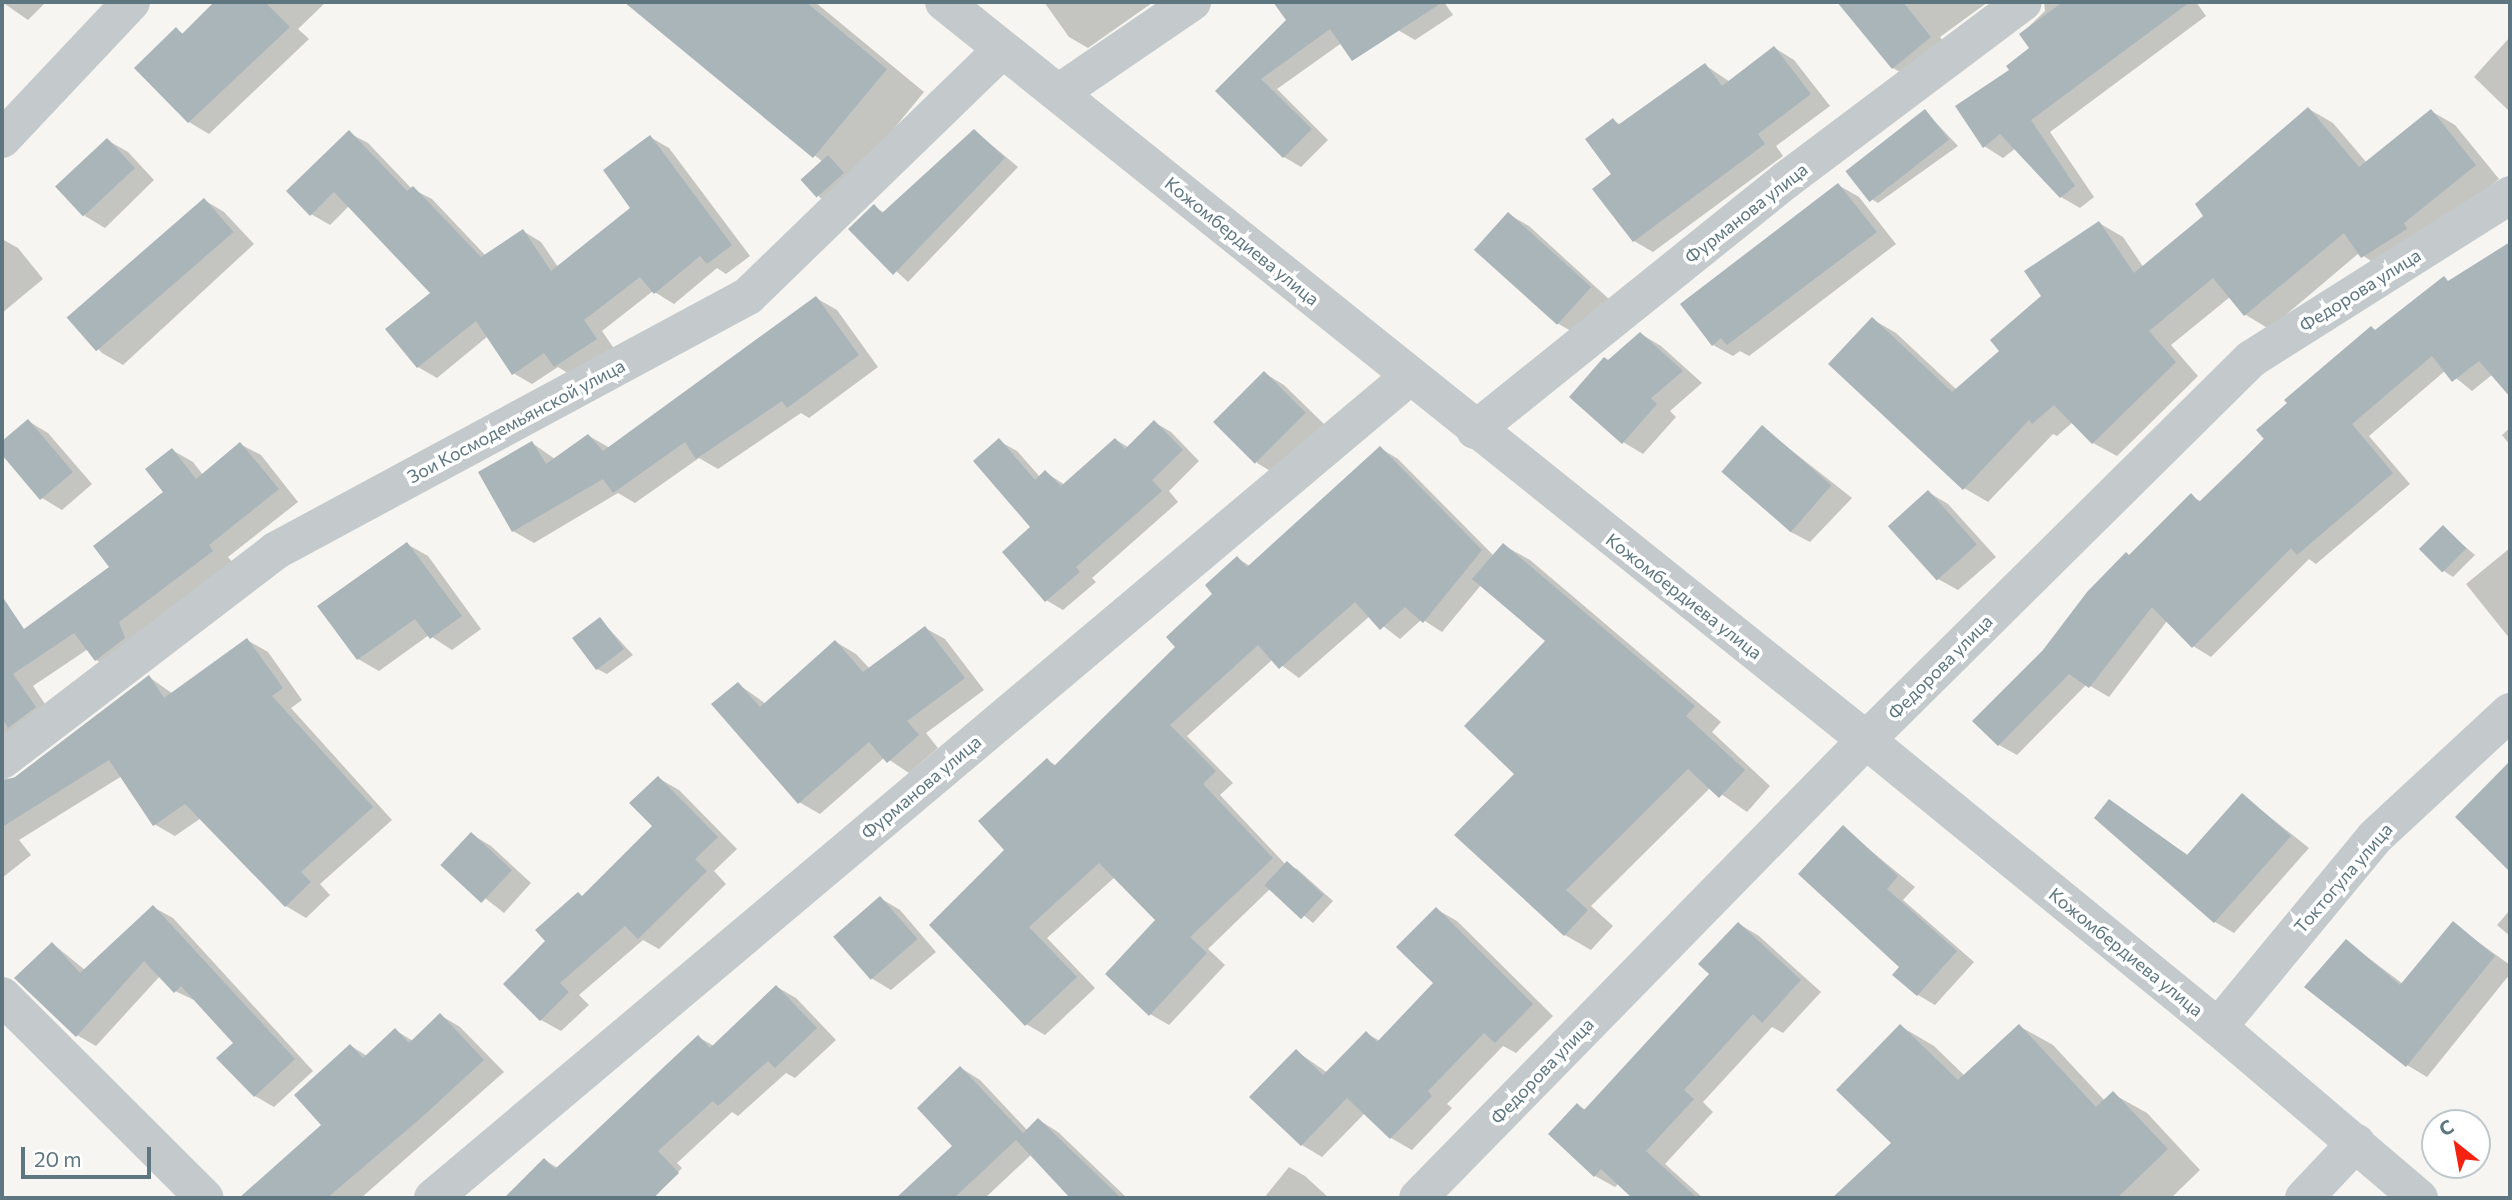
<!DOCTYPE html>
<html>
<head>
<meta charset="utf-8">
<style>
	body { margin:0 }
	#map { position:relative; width:2512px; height:1200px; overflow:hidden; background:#f6f5f1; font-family:Commissioner,sans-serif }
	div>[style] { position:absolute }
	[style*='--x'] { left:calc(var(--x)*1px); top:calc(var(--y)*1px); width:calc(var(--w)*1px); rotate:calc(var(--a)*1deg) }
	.shadow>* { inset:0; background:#0003 }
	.building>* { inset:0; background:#aab5ba; transform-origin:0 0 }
	.minor>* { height:38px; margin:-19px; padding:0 19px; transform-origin:19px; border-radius:19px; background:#c4c9cc }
	.tertiary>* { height:38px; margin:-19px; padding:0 19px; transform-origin:19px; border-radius:19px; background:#c4c9cc }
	span { translate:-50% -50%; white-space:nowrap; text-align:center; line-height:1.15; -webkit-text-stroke:7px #fff; paint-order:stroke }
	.street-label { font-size:18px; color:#5d7680 }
	.frame { position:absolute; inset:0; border:4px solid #5d7680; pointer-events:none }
	.north { position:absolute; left:2421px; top:1109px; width:70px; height:70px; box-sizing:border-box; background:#fff; border:2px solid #bec8cc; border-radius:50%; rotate:329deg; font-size:19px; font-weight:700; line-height:28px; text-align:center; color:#5d7680 }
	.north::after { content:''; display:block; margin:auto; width:24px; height:32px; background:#f52212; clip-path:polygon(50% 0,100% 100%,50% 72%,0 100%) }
	.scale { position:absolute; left:21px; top:1147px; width:130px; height:32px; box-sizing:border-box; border:4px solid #5d7680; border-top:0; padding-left:9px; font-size:21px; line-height:24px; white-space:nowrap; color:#5d7680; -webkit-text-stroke:5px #fff; paint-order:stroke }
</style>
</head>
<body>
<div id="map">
	<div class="shadow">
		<div style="clip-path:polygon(2px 2px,46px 2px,28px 20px)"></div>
		<div style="clip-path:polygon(217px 2px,326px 2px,298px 29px,309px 39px,209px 134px,189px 122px,176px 30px,184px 34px)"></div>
		<div style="clip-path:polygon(626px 2px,815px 2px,924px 92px,855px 176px,839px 208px,819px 197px,823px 162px)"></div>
		<div style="clip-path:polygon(1044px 2px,1151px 2px,1152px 3px,1088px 48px,1069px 37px)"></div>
		<div style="clip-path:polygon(1380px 2px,1444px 2px,1453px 15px,1415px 40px,1398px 30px)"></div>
		<div style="clip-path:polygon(1862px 2px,1988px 2px,1940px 37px,1949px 49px,1912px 79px,1893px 68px,1848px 13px)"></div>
		<div style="clip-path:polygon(2044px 2px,2196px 2px,2206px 16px,2050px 132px,2094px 197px,2080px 208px,2061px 197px,2016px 148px,2003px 158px,1984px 146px,2011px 70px,2031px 49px,2021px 34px,2045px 11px)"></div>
		<div style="clip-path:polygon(1322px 14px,1343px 42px,1277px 89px,1328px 140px,1301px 167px,1284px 157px,1217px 91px)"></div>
		<div style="clip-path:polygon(2510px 37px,2510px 112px,2474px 77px)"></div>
		<div style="clip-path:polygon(1775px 48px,1794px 60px,1830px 106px,1776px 146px,1783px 156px,1653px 252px,1634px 241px,1613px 175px,1613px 120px,1621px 125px,1705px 65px,1730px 82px)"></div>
		<div style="clip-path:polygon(2309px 109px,2333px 123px,2367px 163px,2431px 111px,2455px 125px,2499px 179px,2386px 271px,2359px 253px,2269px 329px,2246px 315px,2230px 297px,2171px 345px,2198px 376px,2117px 456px,2093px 443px,2073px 422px,2057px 436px,2053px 434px,1988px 502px,1964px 488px,1872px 319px,1896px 333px,1957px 390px,2002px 351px,2099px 223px,2123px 237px,2144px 268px,2206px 216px)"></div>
		<div style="clip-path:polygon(1925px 111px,1958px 146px,1878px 203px,1868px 197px)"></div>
		<div style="clip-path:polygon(975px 131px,1018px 167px,908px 282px,851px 229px,874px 207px,885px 213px)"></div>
		<div style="clip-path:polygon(349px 133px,368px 143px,412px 189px,432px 199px,486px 256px,523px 231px,541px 242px,558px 267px,633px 208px,650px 137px,669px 148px,750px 256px,726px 274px,717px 268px,674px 304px,653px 291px,602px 331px,615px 350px,574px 377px,558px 367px,532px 384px,513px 373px,488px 336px,437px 378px,418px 367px,432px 293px,349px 206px,330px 225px,311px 214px)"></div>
		<div style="clip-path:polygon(107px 140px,128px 152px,154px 180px,105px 228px,85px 216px)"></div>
		<div style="clip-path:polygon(1838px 185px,1859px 197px,1896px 244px,1749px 356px,1740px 351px,1733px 356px,1713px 345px)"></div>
		<div style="clip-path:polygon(204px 200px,224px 212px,254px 244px,123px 365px,102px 353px,72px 321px)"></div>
		<div style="clip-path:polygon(1508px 214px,1529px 226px,1610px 300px,1578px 335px,1557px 323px)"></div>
		<div style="clip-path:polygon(2px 239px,18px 248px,43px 279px,2px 313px)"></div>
		<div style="clip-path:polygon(2510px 247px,2510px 391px,2493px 374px,2472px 391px,2446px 370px,2369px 436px,2410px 484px,2316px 564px,2309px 559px,2211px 657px,2193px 646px,2167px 621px,2109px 697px,2087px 684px,2017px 755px,1999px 745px,2044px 652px,2191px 496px,2202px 502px,2371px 328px,2377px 331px)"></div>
		<div style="clip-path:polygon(816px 298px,837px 310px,878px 367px,809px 418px,801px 413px,718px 469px,699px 458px,635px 503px,618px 493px,534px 543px,513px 531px,532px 443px,555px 459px,589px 436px,610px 448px)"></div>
		<div style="clip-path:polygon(1641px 334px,1661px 346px,1702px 383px,1670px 411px,1676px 417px,1643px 454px,1623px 442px,1609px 362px)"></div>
		<div style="clip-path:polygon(1264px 373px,1284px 385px,1326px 426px,1277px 475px,1257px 463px)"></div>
		<div style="clip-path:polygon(28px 421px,48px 433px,92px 484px,62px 510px,42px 498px,2px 452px,2px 443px)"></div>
		<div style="clip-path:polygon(1154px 422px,1171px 432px,1199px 461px,1169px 491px,1178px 502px,1092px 578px,1096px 582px,1063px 610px,1046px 600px,1033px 527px,999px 441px,1017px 451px,1040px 477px,1045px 472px,1065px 485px,1116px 440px,1128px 447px)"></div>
		<div style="clip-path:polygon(1763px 428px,1852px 498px,1810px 542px,1789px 531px)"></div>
		<div style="clip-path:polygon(2510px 428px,2510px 445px,2502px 435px)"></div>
		<div style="clip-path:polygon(240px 444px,261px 455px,298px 502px,228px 557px,233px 563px,117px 672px,96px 660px,88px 649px,33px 686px,55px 719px,2px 773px,2px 647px,111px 568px,166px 493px,172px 450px,193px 462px,203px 475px)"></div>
		<div style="clip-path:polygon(1380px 448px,1398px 459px,1494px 556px,1503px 545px,1530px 560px,1721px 722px,1712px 732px,1770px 786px,1747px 812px,1711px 787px,1591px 906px,1613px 926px,1591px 950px,1565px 935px,1516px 774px,1548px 641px,1481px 585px,1442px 632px,1422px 619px,1400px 639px,1370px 616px,1299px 678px,1273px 659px,1187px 736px,1233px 783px,1220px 795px,1286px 865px,1297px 869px,1333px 901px,1313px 923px,1271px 888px,1208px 949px,1225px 965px,1169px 1025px,1150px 1014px,1157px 920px,1115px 877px,1047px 938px,1095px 988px,1045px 1035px,1026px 1024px,1006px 850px,1047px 760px,1057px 766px,1178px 647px,1237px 558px,1250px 566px)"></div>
		<div style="clip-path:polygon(1928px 492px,1948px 504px,1996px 557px,1958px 590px,1938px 579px)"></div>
		<div style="clip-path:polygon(2443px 528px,2475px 555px,2453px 577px,2444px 571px)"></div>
		<div style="clip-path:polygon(407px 544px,428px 556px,481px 629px,452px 650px,429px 635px,379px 671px,358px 659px)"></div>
		<div style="clip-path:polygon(2510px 548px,2510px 639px,2466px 584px)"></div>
		<div style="clip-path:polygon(600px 619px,633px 655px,607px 674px,597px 669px)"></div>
		<div style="clip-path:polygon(925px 628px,945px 639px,984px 690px,926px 733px,938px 748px,909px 773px,885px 757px,820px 814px,799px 802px,738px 684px,766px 704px,836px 642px,856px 654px,870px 669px)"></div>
		<div style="clip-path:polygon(247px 640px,268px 652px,302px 700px,291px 708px,392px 820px,320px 884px,330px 895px,306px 918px,286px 906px,201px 818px,175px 836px,154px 824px,122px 776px,19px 840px,31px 855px,2px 878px,2px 778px,15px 779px,149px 677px,173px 694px)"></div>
		<div style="clip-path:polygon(2510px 763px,2510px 870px,2457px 817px)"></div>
		<div style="clip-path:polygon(658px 778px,679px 790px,737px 849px,714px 871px,726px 884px,659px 949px,643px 940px,579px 995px,589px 1005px,561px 1031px,541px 1020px,547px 941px,583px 897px,655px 826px)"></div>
		<div style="clip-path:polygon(2242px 795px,2309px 848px,2234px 933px,2215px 922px,2110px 801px,2189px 856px)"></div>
		<div style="clip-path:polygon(1843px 828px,1915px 887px,1903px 900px,1974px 962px,1935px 1005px,1918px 995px,1902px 967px)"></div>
		<div style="clip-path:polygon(471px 834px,491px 846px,531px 883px,504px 913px,443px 865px)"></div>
		<div style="clip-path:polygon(880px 898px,900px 910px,936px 952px,891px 990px,871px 978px)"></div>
		<div style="clip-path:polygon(153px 907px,173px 918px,313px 1071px,274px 1107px,255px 1096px,235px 1043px,196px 1001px,175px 991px,160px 976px,96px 1046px,77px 1035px,53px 944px,85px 970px)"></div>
		<div style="clip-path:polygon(1436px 909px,1457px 921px,1553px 1016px,1516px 1053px,1503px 1046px,1447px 1104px,1452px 1108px,1412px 1150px,1391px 1138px,1365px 1113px,1322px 1157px,1302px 1145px,1296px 1051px,1328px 1073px,1366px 1033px,1380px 1041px,1435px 983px)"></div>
		<div style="clip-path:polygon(2510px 910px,2510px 936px,2497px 925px)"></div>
		<div style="clip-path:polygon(1739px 924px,1759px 936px,1821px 992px,1783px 1033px,1772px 1027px,1703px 1102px,1713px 1112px,1665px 1164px,1703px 1198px,1635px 1198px,1619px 1183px,1615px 1187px,1595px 1176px,1577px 1105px,1586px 1110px,1712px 974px)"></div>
		<div style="clip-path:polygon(2453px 924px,2510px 965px,2510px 974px,2427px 1077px,2407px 1065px,2346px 941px,2403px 984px)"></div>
		<div style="clip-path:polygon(777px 987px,796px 998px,836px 1040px,795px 1078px,786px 1073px,738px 1116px,732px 1112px,677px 1163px,682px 1168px,654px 1198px,507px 1198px,544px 1160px,558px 1168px,698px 1037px,714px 1046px)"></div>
		<div style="clip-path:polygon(440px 1015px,460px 1027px,504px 1072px,361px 1198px,306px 1198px,278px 1166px,324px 1125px,351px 1046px,367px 1056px,395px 1030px,413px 1041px)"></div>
		<div style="clip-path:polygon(1900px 1026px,1934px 1046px,1965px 1076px,2019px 1026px,2053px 1045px,2105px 1101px,2113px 1094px,2147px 1113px,2200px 1170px,2171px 1198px,1834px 1198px,1893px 1143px)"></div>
		<div style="clip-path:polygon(961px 1068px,980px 1080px,1028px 1131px,1039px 1120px,1058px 1132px,1127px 1198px,1073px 1198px,1032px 1154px,985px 1198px,898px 1198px,955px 1146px)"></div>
		<div style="clip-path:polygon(1289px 1167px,1305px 1176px,1329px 1198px,1264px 1198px)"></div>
	</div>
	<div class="building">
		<div style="clip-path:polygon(214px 2px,265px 2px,290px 27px,188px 123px,134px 68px,176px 27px,182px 34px)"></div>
		<div style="clip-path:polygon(624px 2px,806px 2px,887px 69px,813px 158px)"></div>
		<div style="clip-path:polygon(1273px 2px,1443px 2px,1352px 61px,1330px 29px,1261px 79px,1312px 129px,1283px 158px,1215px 91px,1286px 20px)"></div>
		<div style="clip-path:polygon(1837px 2px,1903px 2px,1931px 37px,1892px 69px)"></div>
		<div style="clip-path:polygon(2063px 2px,2190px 2px,2031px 120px,2075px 186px,2060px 198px,2000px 134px,1983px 148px,1955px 106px,2009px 70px,2006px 66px,2029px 48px,2019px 34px)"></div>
		<div style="clip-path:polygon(1774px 46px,1811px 94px,1758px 134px,1765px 144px,1633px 242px,1592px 189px,1611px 174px,1585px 139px,1613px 118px,1618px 125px,1705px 63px,1722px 86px)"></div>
		<div style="clip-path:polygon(2308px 107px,2359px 167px,2431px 109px,2476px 165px,2404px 223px,2407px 229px,2361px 258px,2344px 233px,2244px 316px,2213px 278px,2149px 331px,2176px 362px,2092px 444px,2054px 405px,2032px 424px,2029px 420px,1963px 490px,1828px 364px,1872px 317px,1952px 392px,1999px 351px,1990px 340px,2041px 296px,2024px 271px,2099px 221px,2134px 273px,2203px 216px,2195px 204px)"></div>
		<div style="left:1925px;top:109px;width:39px;height:101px;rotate:52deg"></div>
		<div style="clip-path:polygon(974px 129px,1005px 158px,893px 275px,848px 229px,874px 204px,882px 213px)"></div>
		<div style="clip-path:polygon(349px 130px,407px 191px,413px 186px,481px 257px,523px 229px,551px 271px,630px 208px,603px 170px,650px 135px,732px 245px,707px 264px,700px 256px,654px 294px,640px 277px,584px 320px,597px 339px,554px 367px,544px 353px,512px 375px,476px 321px,417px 368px,385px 329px,430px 293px,334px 192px,310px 216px,286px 191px)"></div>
		<div style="left:107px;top:138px;width:41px;height:71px;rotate:47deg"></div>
		<div style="left:828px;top:155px;width:24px;height:37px;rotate:48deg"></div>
		<div style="clip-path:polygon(1838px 183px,1877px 232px,1727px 345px,1721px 338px,1712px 346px,1680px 304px)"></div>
		<div style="left:204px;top:198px;width:45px;height:182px;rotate:49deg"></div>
		<div style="left:1508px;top:212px;width:112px;height:51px;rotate:42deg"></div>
		<div style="clip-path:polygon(2510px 242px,2510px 397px,2479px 361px,2452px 382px,2432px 356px,2352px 424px,2393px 473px,2297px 555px,2291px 548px,2192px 648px,2152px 607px,2089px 688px,2069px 674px,1998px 746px,1972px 721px,2043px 650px,2087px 592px,2126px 552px,2129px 555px,2191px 493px,2199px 502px,2264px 439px,2256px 430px,2287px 403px,2284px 400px,2371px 326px,2375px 330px,2444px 276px,2448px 281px)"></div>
		<div style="clip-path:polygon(816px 296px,859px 355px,787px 408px,782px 401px,696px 459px,685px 442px,613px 493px,603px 479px,512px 532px,478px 472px,532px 441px,546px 464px,588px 434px,603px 451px)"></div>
		<div style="clip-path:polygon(1640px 332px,1683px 371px,1651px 398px,1657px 404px,1622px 444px,1569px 397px,1604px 357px,1608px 360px)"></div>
		<div style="left:1264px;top:371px;width:59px;height:72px;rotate:45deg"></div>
		<div style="clip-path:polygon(28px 419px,73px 472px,40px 500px,2px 455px,2px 441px)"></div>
		<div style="clip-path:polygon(1154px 420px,1183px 450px,1152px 480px,1162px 491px,1076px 567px,1080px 572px,1045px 602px,1002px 552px,1030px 527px,973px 461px,999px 438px,1035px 480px,1045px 470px,1061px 486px,1115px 438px,1125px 449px)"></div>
		<div style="left:1762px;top:425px;width:92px;height:62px;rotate:41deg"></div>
		<div style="clip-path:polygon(240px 442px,279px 489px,209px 545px,213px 551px,119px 622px,125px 638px,95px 661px,74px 633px,13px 674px,36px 707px,8px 728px,2px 718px,2px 596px,24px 629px,109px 567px,93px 546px,163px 492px,145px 469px,172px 448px,196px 479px)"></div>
		<div style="clip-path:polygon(1380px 446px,1482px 550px,1423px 623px,1405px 607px,1380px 630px,1355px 602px,1279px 669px,1258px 645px,1170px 725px,1216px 771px,1203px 784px,1273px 858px,1190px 937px,1207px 953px,1149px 1016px,1105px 974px,1155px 920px,1099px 863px,1029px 927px,1077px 977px,1025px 1026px,929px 925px,1004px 850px,978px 821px,1047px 758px,1054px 766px,1175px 647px,1166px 637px,1212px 594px,1205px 585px,1237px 556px,1247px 567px)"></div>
		<div style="left:1928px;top:490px;width:73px;height:54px;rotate:48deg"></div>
		<div style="left:2443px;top:525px;width:33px;height:34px;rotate:45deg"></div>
		<div style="clip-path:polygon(407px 542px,462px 616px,430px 639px,415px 619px,357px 660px,317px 606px)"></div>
		<div style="clip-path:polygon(1503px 543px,1695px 706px,1686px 716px,1745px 770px,1719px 798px,1688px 769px,1566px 890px,1588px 910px,1564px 936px,1454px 835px,1514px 774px,1464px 726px,1545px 641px,1472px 579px)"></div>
		<div style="left:600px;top:617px;width:40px;height:35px;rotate:53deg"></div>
		<div style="clip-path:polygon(925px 626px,965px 678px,907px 721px,919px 735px,887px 763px,869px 742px,798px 804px,711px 704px,738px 682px,760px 707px,835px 640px,863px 672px)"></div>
		<div style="clip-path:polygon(247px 638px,283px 688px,272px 696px,373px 807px,301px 872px,311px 882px,285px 907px,185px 804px,153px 826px,109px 760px,2px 827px,2px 781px,15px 777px,149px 675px,164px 698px)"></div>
		<div style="clip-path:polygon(2510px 761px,2510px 872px,2455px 817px)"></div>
		<div style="clip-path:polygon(658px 776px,718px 837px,695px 859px,707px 871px,638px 939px,625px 926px,560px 983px,569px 992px,540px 1021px,503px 984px,545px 941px,535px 930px,578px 892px,582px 896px,652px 826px,629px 803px)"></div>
		<div style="clip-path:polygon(2242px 793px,2291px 836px,2214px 923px,2094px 818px,2109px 799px,2187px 855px)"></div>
		<div style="clip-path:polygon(1843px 825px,1898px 876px,1887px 889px,1957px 951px,1917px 996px,1892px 975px,1899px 967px,1798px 874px)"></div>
		<div style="left:471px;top:832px;width:56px;height:45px;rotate:43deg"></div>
		<div style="left:1287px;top:861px;width:50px;height:33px;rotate:43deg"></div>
		<div style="left:880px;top:896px;width:57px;height:62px;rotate:49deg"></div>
		<div style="clip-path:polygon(153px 905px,295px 1059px,254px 1097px,216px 1058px,233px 1043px,181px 986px,174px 993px,144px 961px,76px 1037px,14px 978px,52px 942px,80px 973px)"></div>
		<div style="clip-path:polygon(1436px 907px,1533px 1004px,1495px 1043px,1484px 1033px,1428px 1091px,1432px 1096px,1390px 1139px,1347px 1098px,1301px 1146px,1249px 1097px,1296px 1049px,1323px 1075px,1366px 1031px,1377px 1042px,1433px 983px,1396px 947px)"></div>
		<div style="clip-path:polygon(2453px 921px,2495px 956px,2406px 1067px,2304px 987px,2346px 939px,2400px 985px)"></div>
		<div style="clip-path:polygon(1738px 922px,1801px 980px,1762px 1023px,1753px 1014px,1684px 1090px,1694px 1099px,1646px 1151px,1697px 1198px,1632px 1198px,1601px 1169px,1594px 1177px,1548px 1134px,1577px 1103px,1584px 1110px,1709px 974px,1698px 964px)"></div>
		<div style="clip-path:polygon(776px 985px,817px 1028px,775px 1068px,768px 1061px,718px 1106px,713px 1101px,658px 1151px,679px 1173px,653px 1198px,504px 1198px,544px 1158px,555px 1169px,698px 1035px,710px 1048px)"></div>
		<div style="clip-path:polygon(440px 1013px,484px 1060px,421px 1118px,327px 1198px,239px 1198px,321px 1125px,294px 1095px,350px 1044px,363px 1058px,395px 1028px,409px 1043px)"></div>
		<div style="clip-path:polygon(1900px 1024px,1958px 1080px,2019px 1024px,2096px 1107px,2113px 1091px,2168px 1149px,2117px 1198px,1832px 1198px,1891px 1143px,1836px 1090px)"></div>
		<div style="clip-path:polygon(960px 1066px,1023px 1133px,1038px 1118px,1121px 1198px,1070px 1198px,1016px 1140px,954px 1198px,896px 1198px,952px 1146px,917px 1108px)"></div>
	</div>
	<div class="minor">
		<div style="--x:1060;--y:92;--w:160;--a:-34.3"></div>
		<div style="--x:1475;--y:430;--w:399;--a:-38.8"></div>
		<div style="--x:1786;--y:180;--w:296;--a:-36.9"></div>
		<div style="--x:2;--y:760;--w:344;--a:-37.4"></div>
		<div style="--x:275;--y:551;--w:537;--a:-28.33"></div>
		<div style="--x:748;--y:296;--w:354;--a:-44.1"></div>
		<div style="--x:2;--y:996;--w:286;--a:44.9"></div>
		<div style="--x:2218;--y:1027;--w:246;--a:-50.4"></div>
		<div style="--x:2375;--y:837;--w:184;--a:-42.8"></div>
		<div style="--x:433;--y:1198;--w:1275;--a:-40.07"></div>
		<div style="--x:1418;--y:1198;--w:641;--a:-45.63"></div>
		<div style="--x:1866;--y:740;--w:542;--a:-44.7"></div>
		<div style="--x:2251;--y:359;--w:307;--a:-32.3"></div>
		<div style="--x:2304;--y:1198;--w:76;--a:-46.6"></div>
	</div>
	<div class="tertiary">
		<div style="--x:944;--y:2;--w:1181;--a:38.67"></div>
		<div style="--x:1866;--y:740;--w:454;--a:39.2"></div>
		<div style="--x:2218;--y:1027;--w:264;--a:40.4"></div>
		<div style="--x:2;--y:139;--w:188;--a:-46.7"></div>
	</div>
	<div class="street-label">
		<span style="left:1746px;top:213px;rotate:-38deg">Фурманова улица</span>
		<span style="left:1242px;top:241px;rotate:39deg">Кожомбердиева улица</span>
		<span style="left:2360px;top:290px;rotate:-32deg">Федорова улица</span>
		<span style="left:516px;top:421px;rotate:-28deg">Зои Космодемьянской улица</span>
		<span style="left:1684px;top:596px;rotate:38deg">Кожомбердиева улица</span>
		<span style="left:1940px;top:667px;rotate:-45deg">Федорова улица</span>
		<span style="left:921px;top:787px;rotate:-40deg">Фурманова улица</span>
		<span style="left:2343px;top:878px;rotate:-49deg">Токтогула улица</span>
		<span style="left:2126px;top:952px;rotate:39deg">Кожомбердиева улица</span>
		<span style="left:1542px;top:1071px;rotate:-46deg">Федорова улица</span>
	</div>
	<div class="frame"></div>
	<div class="north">С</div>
	<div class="scale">20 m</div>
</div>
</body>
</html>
